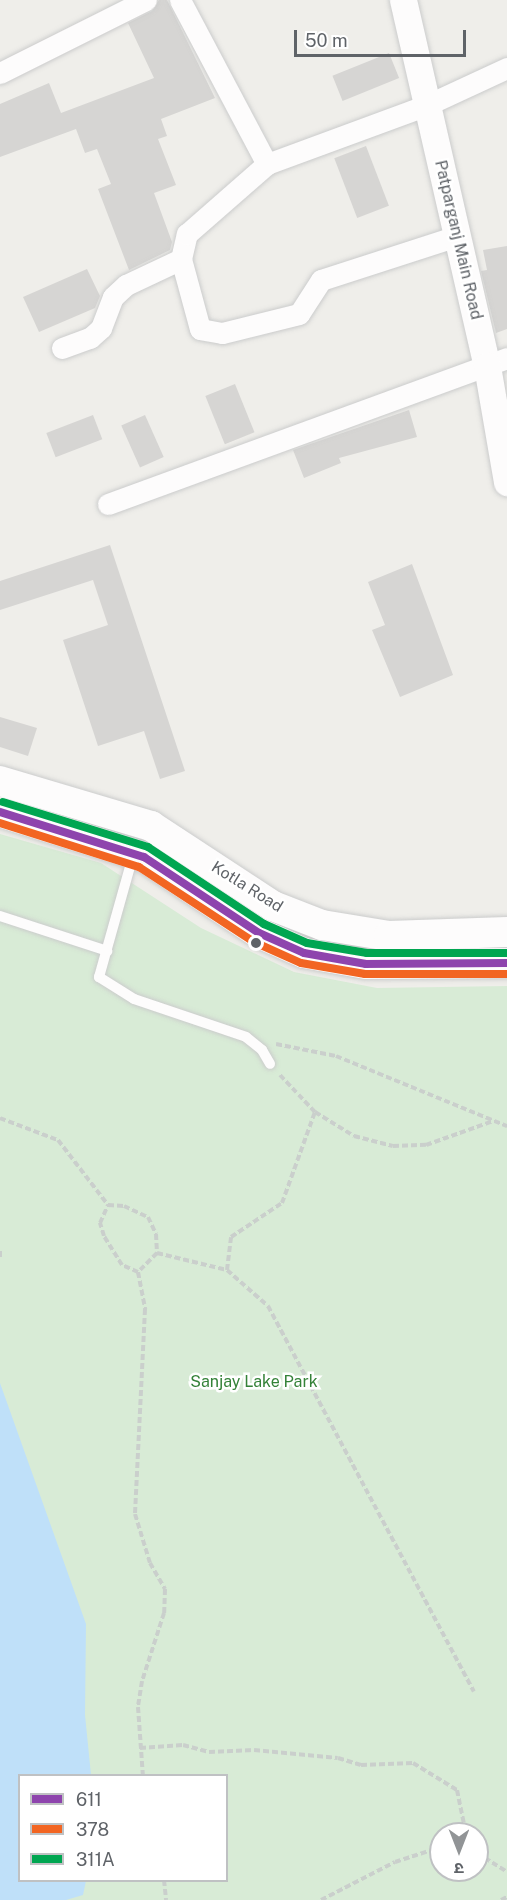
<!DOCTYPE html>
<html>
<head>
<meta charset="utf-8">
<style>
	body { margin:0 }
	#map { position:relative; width:507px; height:1900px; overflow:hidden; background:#efeeea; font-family:"Public Sans","Noto Sans Devanagari",sans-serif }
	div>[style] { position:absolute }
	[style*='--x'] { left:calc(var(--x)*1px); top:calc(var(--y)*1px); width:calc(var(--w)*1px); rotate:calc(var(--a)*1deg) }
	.green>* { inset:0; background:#d8ebd6 }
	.water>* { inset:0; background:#bfe0f9 }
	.building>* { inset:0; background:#d6d5d3; transform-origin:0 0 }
	.path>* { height:4px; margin-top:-2px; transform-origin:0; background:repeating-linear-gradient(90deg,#cacfcc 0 6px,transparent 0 9px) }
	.roads { filter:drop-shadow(0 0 2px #cbcccc) drop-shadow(0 0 2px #cbcccc) }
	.service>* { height:10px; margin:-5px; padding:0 5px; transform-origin:5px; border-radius:5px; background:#fdfcfc }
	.minor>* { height:21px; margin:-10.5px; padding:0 10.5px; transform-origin:10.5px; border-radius:10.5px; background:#fdfcfc }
	.tertiary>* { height:27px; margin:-13.5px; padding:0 13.5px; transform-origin:13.5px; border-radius:13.5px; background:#fdfcfc }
	.secondary>* { height:30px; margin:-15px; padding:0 15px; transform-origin:15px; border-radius:15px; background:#fdfcfc }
	.bus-1>* { height:8px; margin:-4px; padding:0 4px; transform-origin:4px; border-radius:4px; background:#8e44ad }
	.bus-2>* { height:8px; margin:-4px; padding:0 4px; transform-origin:4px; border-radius:4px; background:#f26522 }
	.bus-3>* { height:8px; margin:-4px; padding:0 4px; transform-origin:4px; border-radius:4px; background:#00a651 }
	.dots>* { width:16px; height:16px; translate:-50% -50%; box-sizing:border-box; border:3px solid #fff; border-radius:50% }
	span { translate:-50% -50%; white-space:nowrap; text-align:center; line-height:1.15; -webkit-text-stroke:5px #fff; paint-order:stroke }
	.street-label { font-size:16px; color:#5f6368 }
	.park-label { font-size:16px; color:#348238 }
	.legend { position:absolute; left:18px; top:1774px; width:210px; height:108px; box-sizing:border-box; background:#fff; border:2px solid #bfc1c3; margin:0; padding:8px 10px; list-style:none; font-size:18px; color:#5f6368 }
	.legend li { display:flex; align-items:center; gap:12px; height:30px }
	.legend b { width:30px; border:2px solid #bfc1c3 }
	.north { position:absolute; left:429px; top:1822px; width:60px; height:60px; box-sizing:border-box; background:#fff; border:2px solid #bfc1c3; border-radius:50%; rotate:180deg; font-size:16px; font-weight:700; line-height:24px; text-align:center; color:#5f6368 }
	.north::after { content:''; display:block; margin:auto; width:21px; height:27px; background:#919496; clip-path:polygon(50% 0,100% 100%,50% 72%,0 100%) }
	.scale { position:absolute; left:294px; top:30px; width:172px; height:27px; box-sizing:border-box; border:3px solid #5f6368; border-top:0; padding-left:8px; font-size:18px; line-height:21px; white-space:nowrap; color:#5f6368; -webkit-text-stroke:4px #fff; paint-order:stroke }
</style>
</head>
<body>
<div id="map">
	<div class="green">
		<div style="clip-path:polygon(evenodd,0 834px,101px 863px,201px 928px,294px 972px,377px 988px,507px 986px,507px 1900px,0 1900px,0 834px,20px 1776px,226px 1776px,226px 1880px,20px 1880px,20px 1776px,0 834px,441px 1834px,477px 1834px,477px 1870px,441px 1870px,441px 1834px)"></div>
	</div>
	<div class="water">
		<div style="clip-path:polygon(0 1383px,86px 1624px,85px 1715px,91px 1775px,20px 1776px,20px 1880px,86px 1881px,83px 1895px,66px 1900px,0 1900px)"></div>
	</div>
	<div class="building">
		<div style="clip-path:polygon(159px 0,167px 0,215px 98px,161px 119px,167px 136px,158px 139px,176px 185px,154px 193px,172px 242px,170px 250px,129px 270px,98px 189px,111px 184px,97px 149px,85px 153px,76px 129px,0 157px,0 104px,49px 83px,61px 113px,154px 78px,128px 23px,152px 11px)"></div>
		<div style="left:389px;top:53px;width:27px;height:61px;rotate:68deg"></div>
		<div style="left:366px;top:146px;width:64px;height:34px;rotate:69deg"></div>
		<div style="clip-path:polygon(507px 246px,507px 329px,496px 333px,481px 271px,487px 270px,483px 250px)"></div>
		<div style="clip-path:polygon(87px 269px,100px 296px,95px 308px,39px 332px,23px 297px)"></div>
		<div style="left:235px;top:384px;width:52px;height:32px;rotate:68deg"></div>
		<div style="clip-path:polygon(409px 410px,417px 437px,339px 458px,341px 463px,304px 478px,293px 450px)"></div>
		<div style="left:93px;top:415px;width:26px;height:50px;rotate:69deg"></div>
		<div style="left:145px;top:415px;width:46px;height:26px;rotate:66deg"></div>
		<div style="clip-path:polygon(110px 545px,185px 771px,160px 779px,144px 731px,98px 746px,63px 640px,108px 625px,93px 580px,0 610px,0 581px)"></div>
		<div style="clip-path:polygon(412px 564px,453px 675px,400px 697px,372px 630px,385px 625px,368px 582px)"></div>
		<div style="clip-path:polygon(0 717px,37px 728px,28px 756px,0 747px)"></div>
	</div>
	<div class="path">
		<div style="--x:276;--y:1044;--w:61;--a:11.3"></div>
		<div style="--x:336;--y:1056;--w:185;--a:22.3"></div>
		<div style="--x:280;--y:1075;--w:51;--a:46.6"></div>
		<div style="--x:315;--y:1112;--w:46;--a:31.6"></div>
		<div style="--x:354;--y:1136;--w:40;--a:14.4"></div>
		<div style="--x:393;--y:1146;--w:33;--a:-2"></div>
		<div style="--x:426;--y:1145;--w:71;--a:-19.7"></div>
		<div style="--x:0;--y:1118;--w:62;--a:20.8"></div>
		<div style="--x:58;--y:1140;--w:82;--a:52.4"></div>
		<div style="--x:108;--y:1205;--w:16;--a:4"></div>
		<div style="--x:124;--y:1206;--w:26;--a:25"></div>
		<div style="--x:148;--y:1217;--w:19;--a:65"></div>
		<div style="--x:156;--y:1234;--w:19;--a:87"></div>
		<div style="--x:157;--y:1253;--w:27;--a:135"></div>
		<div style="--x:138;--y:1272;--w:17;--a:-156"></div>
		<div style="--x:122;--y:1265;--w:34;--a:-122"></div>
		<div style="--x:104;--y:1236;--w:14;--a:-107"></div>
		<div style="--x:100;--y:1223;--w:20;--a:-66"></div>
		<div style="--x:0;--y:1251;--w:8;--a:90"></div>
		<div style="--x:157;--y:1253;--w:72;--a:13.7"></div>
		<div style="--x:227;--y:1270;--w:55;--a:41.3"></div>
		<div style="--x:268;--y:1306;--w:437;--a:61.9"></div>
		<div style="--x:227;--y:1270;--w:33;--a:-83"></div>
		<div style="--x:231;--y:1237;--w:61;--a:-33.7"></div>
		<div style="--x:282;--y:1203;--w:97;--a:-70.1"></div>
		<div style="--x:138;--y:1272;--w:38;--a:79"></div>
		<div style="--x:145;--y:1309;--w:205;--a:92.8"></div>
		<div style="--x:135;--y:1514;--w:51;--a:73"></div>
		<div style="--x:150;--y:1563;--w:30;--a:60"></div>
		<div style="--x:165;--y:1589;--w:24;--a:92"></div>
		<div style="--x:164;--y:1613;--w:71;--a:107.9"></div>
		<div style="--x:142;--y:1681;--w:26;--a:99"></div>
		<div style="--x:138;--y:1707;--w:69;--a:85.9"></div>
		<div style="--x:140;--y:1748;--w:43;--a:-4"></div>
		<div style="--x:183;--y:1745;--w:27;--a:15"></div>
		<div style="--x:209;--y:1752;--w:45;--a:-2.5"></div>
		<div style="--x:254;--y:1750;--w:84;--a:5.4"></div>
		<div style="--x:338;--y:1758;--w:24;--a:17"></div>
		<div style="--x:361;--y:1765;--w:52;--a:-2.2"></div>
		<div style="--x:413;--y:1763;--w:52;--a:31.5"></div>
		<div style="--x:457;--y:1790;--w:45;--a:78.4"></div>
		<div style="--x:477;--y:1853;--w:36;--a:32"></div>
		<div style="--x:164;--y:1880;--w:20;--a:84"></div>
		<div style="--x:321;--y:1900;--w:83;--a:-27.2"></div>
		<div style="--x:395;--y:1862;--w:48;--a:-18.1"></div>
		<div style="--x:501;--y:1900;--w:7;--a:-27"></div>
	</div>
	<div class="roads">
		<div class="service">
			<div style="--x:133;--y:856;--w:126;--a:105.7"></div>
			<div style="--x:99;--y:977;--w:41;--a:32.2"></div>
			<div style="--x:134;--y:999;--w:118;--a:18.7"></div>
			<div style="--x:246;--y:1037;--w:21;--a:39"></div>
			<div style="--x:262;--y:1050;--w:16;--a:60"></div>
			<div style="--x:0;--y:916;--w:113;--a:18.1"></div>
		</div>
		<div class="minor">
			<div style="--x:180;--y:0;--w:186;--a:62.1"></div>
			<div style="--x:0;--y:73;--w:163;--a:-26.6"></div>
			<div style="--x:457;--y:236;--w:143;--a:162.1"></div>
			<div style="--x:321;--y:280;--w:40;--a:122.9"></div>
			<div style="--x:299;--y:314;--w:79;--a:166.1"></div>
			<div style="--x:222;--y:333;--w:22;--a:-170"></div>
			<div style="--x:200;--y:329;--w:73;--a:-105.2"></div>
			<div style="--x:181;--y:259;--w:26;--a:-77"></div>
			<div style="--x:187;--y:234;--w:106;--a:-41.2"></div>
			<div style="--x:267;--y:164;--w:171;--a:-20.2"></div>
			<div style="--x:427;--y:105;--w:88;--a:-24.8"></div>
			<div style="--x:62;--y:348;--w:30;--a:-20"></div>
			<div style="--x:90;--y:338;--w:15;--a:-42"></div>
			<div style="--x:101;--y:328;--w:33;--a:-69"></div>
			<div style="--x:113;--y:297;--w:18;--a:-43"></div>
			<div style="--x:126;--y:285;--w:61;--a:-25.3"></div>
			<div style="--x:108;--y:504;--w:425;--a:-20.1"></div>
		</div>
		<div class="tertiary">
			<div style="--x:403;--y:0;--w:376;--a:77.1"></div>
			<div style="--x:487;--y:366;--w:118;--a:80.2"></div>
		</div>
		<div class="secondary">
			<div style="--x:0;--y:781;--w:158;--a:16.6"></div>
			<div style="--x:151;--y:826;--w:146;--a:33.3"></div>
			<div style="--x:273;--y:906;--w:53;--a:21.2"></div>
			<div style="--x:322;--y:925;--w:68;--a:9.3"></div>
			<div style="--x:389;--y:936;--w:118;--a:-1.9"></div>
			<div style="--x:0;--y:812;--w:151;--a:17.4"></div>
			<div style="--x:144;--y:857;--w:138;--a:33.5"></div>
			<div style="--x:259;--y:933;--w:49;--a:24"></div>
			<div style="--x:304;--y:953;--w:63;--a:10.1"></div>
			<div style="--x:366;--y:964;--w:141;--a:-0.4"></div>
		</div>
	</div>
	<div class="bus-1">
		<div style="--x:0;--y:812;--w:151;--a:17.4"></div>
		<div style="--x:144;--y:857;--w:138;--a:33.5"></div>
		<div style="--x:259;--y:933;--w:49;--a:24"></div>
		<div style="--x:304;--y:953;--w:63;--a:10.1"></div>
		<div style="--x:366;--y:964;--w:141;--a:-0.4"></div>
	</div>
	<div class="bus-2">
		<div style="--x:0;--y:823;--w:146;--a:17.6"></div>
		<div style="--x:139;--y:867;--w:137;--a:33.1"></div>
		<div style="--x:254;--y:942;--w:51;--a:24.1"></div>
		<div style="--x:301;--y:963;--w:65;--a:9.8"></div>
		<div style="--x:365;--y:974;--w:142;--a:0"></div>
	</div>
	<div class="bus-3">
		<div style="--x:3;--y:802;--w:152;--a:17.2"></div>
		<div style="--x:148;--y:847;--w:139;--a:33.6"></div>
		<div style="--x:264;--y:924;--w:47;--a:23.8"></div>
		<div style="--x:307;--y:943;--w:61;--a:9.5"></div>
		<div style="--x:367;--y:953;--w:140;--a:0"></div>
	</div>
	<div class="dots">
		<div style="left:256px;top:943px;background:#5f6368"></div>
	</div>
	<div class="street-label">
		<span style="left:458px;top:240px;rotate:77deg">Patparganj Main Road</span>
		<span style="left:247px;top:887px;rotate:32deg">Kotla Road</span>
	</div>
	<div class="park-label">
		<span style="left:254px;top:1382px">Sanjay Lake Park</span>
	</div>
	<ul class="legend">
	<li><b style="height:8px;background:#8e44ad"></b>611</li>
	<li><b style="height:8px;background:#f26522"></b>378</li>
	<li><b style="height:8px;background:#00a651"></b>311A</li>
	</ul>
	<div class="north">उ</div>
	<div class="scale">50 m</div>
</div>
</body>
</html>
